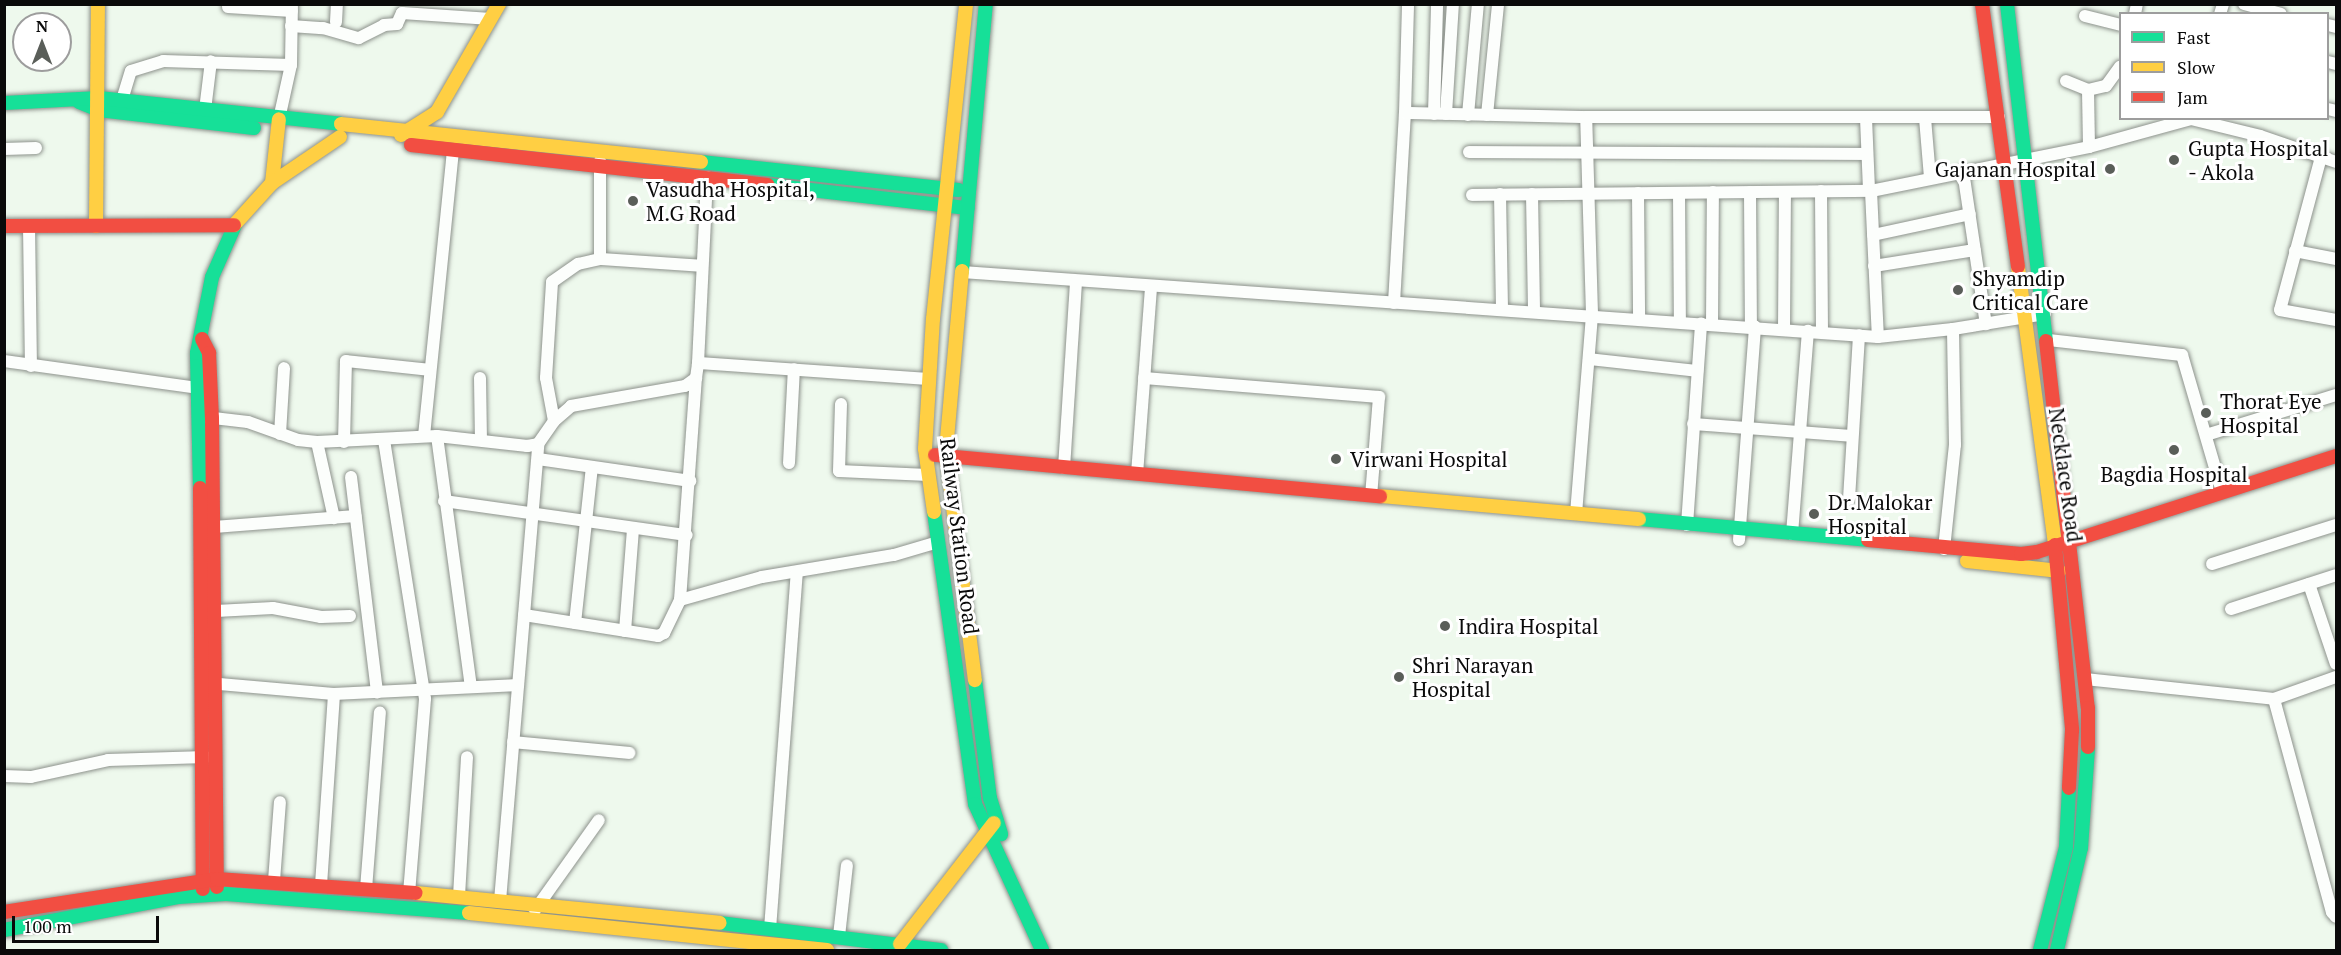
<!DOCTYPE html>
<html>
<head>
<meta charset="utf-8">
<style>
	body { margin:0 }
	#map { position:relative; width:2341px; height:955px; overflow:hidden; background:#eef9ed; font-family:"PT Serif",serif }
	div>[style] { position:absolute }
	[style*='--x'] { left:calc(var(--x)*1px); top:calc(var(--y)*1px); width:calc(var(--w)*1px); rotate:calc(var(--a)*1deg) }
	.roads { filter:drop-shadow(0 0 2px #8d928c) drop-shadow(0 0 2px #8d928c) }
	.street>* { height:12px; margin:-6px; padding:0 6px; transform-origin:6px; border-radius:6px; background:#fcfefc }
	.fast>* { height:14px; margin:-7px; padding:0 7px; transform-origin:7px; border-radius:7px; background:#16e098 }
	.slow>* { height:14px; margin:-7px; padding:0 7px; transform-origin:7px; border-radius:7px; background:#ffcf43 }
	.jam>* { height:14px; margin:-7px; padding:0 7px; transform-origin:7px; border-radius:7px; background:#f24e42 }
	.dots>* { width:16px; height:16px; translate:-50% -50%; box-sizing:border-box; border:3px solid #fff; border-radius:50% }
	span { translate:-50% -50%; white-space:nowrap; text-align:center; line-height:1.15; -webkit-text-stroke:6px #fff; paint-order:stroke }
	.poi-label { font-size:21px; color:#0a0a0a }
	.left { translate:0 -50%; text-align:left }
	.right { translate:-100% -50%; text-align:right }
	.street-label { font-size:21px; color:#0a0a0a }
	.frame { position:absolute; inset:0; border:6px solid #0a0a0a; pointer-events:none }
	.legend { position:absolute; left:2119px; top:12px; width:210px; height:108px; box-sizing:border-box; background:#fff; border:2px solid #9d9d9d; margin:0; padding:8px 10px; list-style:none; font-size:18px; color:#0a0a0a }
	.legend li { display:flex; align-items:center; gap:12px; height:30px }
	.legend b { width:30px; border:2px solid #9d9d9d }
	.north { position:absolute; left:12px; top:12px; width:60px; height:60px; box-sizing:border-box; background:#fff; border:2px solid #9d9d9d; border-radius:50%; rotate:0deg; font-size:16px; font-weight:700; line-height:24px; text-align:center; color:#0a0a0a }
	.north::after { content:''; display:block; margin:auto; width:21px; height:27px; background:#5a5e59; clip-path:polygon(50% 0,100% 100%,50% 72%,0 100%) }
	.scale { position:absolute; left:12px; top:916px; width:147px; height:27px; box-sizing:border-box; border:3px solid #0a0a0a; border-top:0; padding-left:8px; font-size:18px; line-height:21px; white-space:nowrap; color:#0a0a0a; -webkit-text-stroke:4px #fff; paint-order:stroke }
</style>
</head>
<body>
<div id="map">
	<div class="roads">
		<div class="street">
			<div style="--x:2244;--y:4;--w:38;--a:15"></div>
			<div style="--x:228;--y:7;--w:64;--a:3.6"></div>
			<div style="--x:2135;--y:14;--w:10;--a:-79"></div>
			<div style="--x:2220;--y:14;--w:10;--a:-73"></div>
			<div style="--x:2085;--y:16;--w:36;--a:14"></div>
			<div style="--x:336;--y:22;--w:18;--a:-87"></div>
			<div style="--x:2328;--y:25;--w:8;--a:14"></div>
			<div style="--x:291;--y:26;--w:32;--a:4"></div>
			<div style="--x:323;--y:28;--w:37;--a:16"></div>
			<div style="--x:359;--y:38;--w:28;--a:-27"></div>
			<div style="--x:384;--y:25;--w:13;--a:-4"></div>
			<div style="--x:397;--y:24;--w:12;--a:-66"></div>
			<div style="--x:402;--y:13;--w:89;--a:3.9"></div>
			<div style="--x:2328;--y:62;--w:8;--a:14"></div>
			<div style="--x:2066;--y:81;--w:24;--a:22"></div>
			<div style="--x:2088;--y:90;--w:18;--a:-13"></div>
			<div style="--x:2106;--y:86;--w:24;--a:-54"></div>
			<div style="--x:2088;--y:90;--w:57;--a:89"></div>
			<div style="--x:122;--y:100;--w:30;--a:-73"></div>
			<div style="--x:131;--y:71;--w:34;--a:-17"></div>
			<div style="--x:163;--y:61;--w:128;--a:1.8"></div>
			<div style="--x:2328;--y:109;--w:8;--a:14"></div>
			<div style="--x:205;--y:110;--w:49;--a:-83"></div>
			<div style="--x:1405;--y:113;--w:109;--a:-88.4"></div>
			<div style="--x:1434;--y:114;--w:110;--a:-88.4"></div>
			<div style="--x:1446;--y:114;--w:110;--a:-86.4"></div>
			<div style="--x:1468;--y:115;--w:111;--a:-84.9"></div>
			<div style="--x:1487;--y:115;--w:112;--a:-84.3"></div>
			<div style="--x:1866;--y:118;--w:73;--a:87.6"></div>
			<div style="--x:1925;--y:118;--w:60;--a:85.2"></div>
			<div style="--x:279;--y:119;--w:55;--a:-77.5"></div>
			<div style="--x:291;--y:65;--w:61;--a:-89.1"></div>
			<div style="--x:4;--y:149;--w:32;--a:-2"></div>
			<div style="--x:1469;--y:152;--w:398;--a:0.3"></div>
			<div style="--x:2321;--y:157;--w:158;--a:105"></div>
			<div style="--x:2280;--y:310;--w:57;--a:10.1"></div>
			<div style="--x:1963;--y:171;--w:155;--a:81.5"></div>
			<div style="--x:1821;--y:191;--w:141;--a:89.6"></div>
			<div style="--x:1871;--y:191;--w:146;--a:87.3"></div>
			<div style="--x:1750;--y:192;--w:135;--a:89.6"></div>
			<div style="--x:1638;--y:193;--w:125;--a:89.5"></div>
			<div style="--x:1679;--y:193;--w:128;--a:89.6"></div>
			<div style="--x:1500;--y:194;--w:115;--a:89"></div>
			<div style="--x:1532;--y:194;--w:117;--a:89"></div>
			<div style="--x:1472;--y:195;--w:399;--a:-0.6"></div>
			<div style="--x:1871;--y:191;--w:222;--a:-11.4"></div>
			<div style="--x:2089;--y:147;--w:106;--a:-15.4"></div>
			<div style="--x:2191;--y:119;--w:71;--a:13.8"></div>
			<div style="--x:2260;--y:136;--w:80;--a:18.9"></div>
			<div style="--x:29;--y:226;--w:140;--a:89.2"></div>
			<div style="--x:1873;--y:235;--w:99;--a:-12.2"></div>
			<div style="--x:2295;--y:251;--w:42;--a:11"></div>
			<div style="--x:600;--y:259;--w:98;--a:-90"></div>
			<div style="--x:1874;--y:266;--w:102;--a:-9"></div>
			<div style="--x:962;--y:272;--w:918;--a:4.06"></div>
			<div style="--x:1878;--y:337;--w:75;--a:-6.1"></div>
			<div style="--x:1953;--y:329;--w:93;--a:-9.3"></div>
			<div style="--x:1394;--y:303;--w:190;--a:-86.7"></div>
			<div style="--x:1405;--y:113;--w:181;--a:1.3"></div>
			<div style="--x:1712;--y:324;--w:132;--a:-89.6"></div>
			<div style="--x:1784;--y:329;--w:137;--a:-89.6"></div>
			<div style="--x:2048;--y:340;--w:135;--a:6.4"></div>
			<div style="--x:2182;--y:355;--w:143;--a:73.7"></div>
			<div style="--x:1589;--y:359;--w:109;--a:6.3"></div>
			<div style="--x:4;--y:361;--w:197;--a:7.9"></div>
			<div style="--x:698;--y:363;--w:232;--a:4"></div>
			<div style="--x:480;--y:378;--w:62;--a:89.1"></div>
			<div style="--x:1144;--y:378;--w:236;--a:4.6"></div>
			<div style="--x:1379;--y:397;--w:99;--a:94.6"></div>
			<div style="--x:841;--y:404;--w:67;--a:91.7"></div>
			<div style="--x:839;--y:471;--w:89;--a:2.6"></div>
			<div style="--x:205;--y:417;--w:43;--a:6.6"></div>
			<div style="--x:248;--y:422;--w:53;--a:19.8"></div>
			<div style="--x:298;--y:440;--w:19;--a:6"></div>
			<div style="--x:317;--y:442;--w:120;--a:-2.9"></div>
			<div style="--x:437;--y:436;--w:91;--a:6.3"></div>
			<div style="--x:527;--y:446;--w:11;--a:-10"></div>
			<div style="--x:538;--y:444;--w:28;--a:-55"></div>
			<div style="--x:554;--y:421;--w:23;--a:-41"></div>
			<div style="--x:571;--y:406;--w:116;--a:-10"></div>
			<div style="--x:685;--y:386;--w:14;--a:-36"></div>
			<div style="--x:696;--y:378;--w:15;--a:-82"></div>
			<div style="--x:698;--y:363;--w:186;--a:-87.2"></div>
			<div style="--x:554;--y:421;--w:44;--a:-100.5"></div>
			<div style="--x:546;--y:378;--w:96;--a:-86.4"></div>
			<div style="--x:552;--y:282;--w:32;--a:-35"></div>
			<div style="--x:578;--y:264;--w:23;--a:-13"></div>
			<div style="--x:600;--y:259;--w:102;--a:3.9"></div>
			<div style="--x:1693;--y:424;--w:159;--a:4.3"></div>
			<div style="--x:280;--y:434;--w:66;--a:-86.5"></div>
			<div style="--x:2206;--y:435;--w:136;--a:-17.1"></div>
			<div style="--x:424;--y:436;--w:287;--a:-84.2"></div>
			<div style="--x:437;--y:436;--w:253;--a:82.3"></div>
			<div style="--x:384;--y:440;--w:262;--a:81"></div>
			<div style="--x:425;--y:699;--w:194;--a:94.7"></div>
			<div style="--x:317;--y:442;--w:78;--a:77.4"></div>
			<div style="--x:344;--y:442;--w:81;--a:-88.6"></div>
			<div style="--x:346;--y:361;--w:84;--a:6.1"></div>
			<div style="--x:538;--y:459;--w:154;--a:8.2"></div>
			<div style="--x:789;--y:463;--w:94;--a:-87"></div>
			<div style="--x:1064;--y:468;--w:187;--a:-86.3"></div>
			<div style="--x:1137;--y:474;--w:188;--a:-85.7"></div>
			<div style="--x:351;--y:477;--w:217;--a:83.1"></div>
			<div style="--x:1849;--y:499;--w:164;--a:-86.5"></div>
			<div style="--x:444;--y:501;--w:245;--a:8"></div>
			<div style="--x:1576;--y:514;--w:201;--a:-85.4"></div>
			<div style="--x:1592;--y:314;--w:197;--a:-91.7"></div>
			<div style="--x:1586;--y:117;--w:413;--a:0"></div>
			<div style="--x:1687;--y:525;--w:202;--a:-86"></div>
			<div style="--x:214;--y:527;--w:142;--a:-4.4"></div>
			<div style="--x:1792;--y:534;--w:204;--a:-85.5"></div>
			<div style="--x:1739;--y:540;--w:214;--a:-85.7"></div>
			<div style="--x:1944;--y:549;--w:105;--a:-84"></div>
			<div style="--x:1955;--y:445;--w:116;--a:-91"></div>
			<div style="--x:2212;--y:564;--w:130;--a:-17.5"></div>
			<div style="--x:2309;--y:584;--w:84;--a:71.4"></div>
			<div style="--x:680;--y:600;--w:85;--a:-15.7"></div>
			<div style="--x:762;--y:577;--w:134;--a:-9.5"></div>
			<div style="--x:894;--y:555;--w:46;--a:-16.5"></div>
			<div style="--x:2231;--y:609;--w:110;--a:-17.9"></div>
			<div style="--x:216;--y:611;--w:57;--a:-3"></div>
			<div style="--x:273;--y:608;--w:49;--a:10.6"></div>
			<div style="--x:321;--y:617;--w:29;--a:-2"></div>
			<div style="--x:524;--y:615;--w:136;--a:8.9"></div>
			<div style="--x:658;--y:636;--w:7;--a:-27"></div>
			<div style="--x:664;--y:633;--w:37;--a:-64"></div>
			<div style="--x:680;--y:600;--w:223;--a:-85.9"></div>
			<div style="--x:575;--y:623;--w:157;--a:-83.8"></div>
			<div style="--x:625;--y:631;--w:102;--a:-85.5"></div>
			<div style="--x:2085;--y:679;--w:190;--a:6"></div>
			<div style="--x:2274;--y:699;--w:66;--a:-19.5"></div>
			<div style="--x:208;--y:683;--w:126;--a:5"></div>
			<div style="--x:334;--y:694;--w:184;--a:-2.8"></div>
			<div style="--x:2274;--y:699;--w:221;--a:74.8"></div>
			<div style="--x:2332;--y:912;--w:6;--a:51"></div>
			<div style="--x:513;--y:742;--w:117;--a:5.4"></div>
			<div style="--x:4;--y:776;--w:27;--a:2"></div>
			<div style="--x:31;--y:777;--w:79;--a:-12.4"></div>
			<div style="--x:108;--y:760;--w:98;--a:-1.8"></div>
			<div style="--x:274;--y:881;--w:79;--a:-85.7"></div>
			<div style="--x:321;--y:885;--w:191;--a:-86.1"></div>
			<div style="--x:366;--y:889;--w:177;--a:-85.5"></div>
			<div style="--x:459;--y:896;--w:139;--a:-86.7"></div>
			<div style="--x:500;--y:901;--w:459;--a:-85.2"></div>
			<div style="--x:535;--y:910;--w:110;--a:-54.6"></div>
			<div style="--x:770;--y:929;--w:357;--a:-85.7"></div>
			<div style="--x:839;--y:936;--w:71;--a:-83.6"></div>
		</div>
		<div class="fast">
			<div style="--x:2007;--y:4;--w:339;--a:83.4"></div>
			<div style="--x:79;--y:102;--w:22;--a:22"></div>
			<div style="--x:99;--y:110;--w:156;--a:6.6"></div>
			<div style="--x:4;--y:103;--w:95;--a:-3"></div>
			<div style="--x:99;--y:98;--w:243;--a:6.1"></div>
			<div style="--x:701;--y:162;--w:259;--a:6.2"></div>
			<div style="--x:768;--y:185;--w:201;--a:6.6"></div>
			<div style="--x:962;--y:271;--w:268;--a:-84.9"></div>
			<div style="--x:200;--y:488;--w:135;--a:-91.3"></div>
			<div style="--x:197;--y:353;--w:77;--a:-78.8"></div>
			<div style="--x:212;--y:277;--w:57;--a:-66.1"></div>
			<div style="--x:934;--y:512;--w:295;--a:82"></div>
			<div style="--x:975;--y:804;--w:161;--a:65.3"></div>
			<div style="--x:1639;--y:519;--w:230;--a:5.2"></div>
			<div style="--x:975;--y:680;--w:119;--a:82.8"></div>
			<div style="--x:990;--y:798;--w:38;--a:73"></div>
			<div style="--x:720;--y:923;--w:223;--a:7"></div>
			<div style="--x:4;--y:930;--w:177;--a:-10.7"></div>
			<div style="--x:178;--y:897;--w:48;--a:-3.6"></div>
			<div style="--x:226;--y:894;--w:244;--a:4.5"></div>
			<div style="--x:2040;--y:950;--w:106;--a:-75.8"></div>
			<div style="--x:2066;--y:847;--w:59;--a:-87.1"></div>
			<div style="--x:2057;--y:950;--w:105;--a:-76.8"></div>
			<div style="--x:2081;--y:848;--w:101;--a:-86"></div>
		</div>
		<div class="slow">
			<div style="--x:341;--y:124;--w:362;--a:6"></div>
			<div style="--x:401;--y:135;--w:43;--a:-32.6"></div>
			<div style="--x:437;--y:112;--w:125;--a:-60.1"></div>
			<div style="--x:272;--y:183;--w:64;--a:-83.8"></div>
			<div style="--x:234;--y:225;--w:57;--a:-47.9"></div>
			<div style="--x:272;--y:183;--w:82;--a:-34.1"></div>
			<div style="--x:96;--y:226;--w:222;--a:-89.5"></div>
			<div style="--x:2018;--y:267;--w:280;--a:82.4"></div>
			<div style="--x:962;--y:271;--w:181;--a:95.1"></div>
			<div style="--x:946;--y:451;--w:231;--a:82.8"></div>
			<div style="--x:1380;--y:496;--w:260;--a:5.1"></div>
			<div style="--x:934;--y:512;--w:64;--a:-98.1"></div>
			<div style="--x:925;--y:449;--w:130;--a:-86.5"></div>
			<div style="--x:933;--y:319;--w:317;--a:-84"></div>
			<div style="--x:1967;--y:561;--w:93;--a:6.2"></div>
			<div style="--x:416;--y:893;--w:305;--a:5.6"></div>
			<div style="--x:469;--y:913;--w:360;--a:5.9"></div>
			<div style="--x:900;--y:944;--w:153;--a:-52.2"></div>
		</div>
		<div class="jam">
			<div style="--x:1982;--y:4;--w:265;--a:82.2"></div>
			<div style="--x:411;--y:145;--w:359;--a:6.4"></div>
			<div style="--x:4;--y:226;--w:230;--a:-0.2"></div>
			<div style="--x:202;--y:339;--w:16;--a:63"></div>
			<div style="--x:209;--y:353;--w:65;--a:87.4"></div>
			<div style="--x:212;--y:418;--w:469;--a:89.4"></div>
			<div style="--x:2046;--y:341;--w:369;--a:83.5"></div>
			<div style="--x:2088;--y:708;--w:39;--a:90"></div>
			<div style="--x:935;--y:455;--w:447;--a:5.3"></div>
			<div style="--x:200;--y:488;--w:401;--a:89.6"></div>
			<div style="--x:1868;--y:540;--w:154;--a:5.2"></div>
			<div style="--x:2021;--y:554;--w:16;--a:-7"></div>
			<div style="--x:2037;--y:552;--w:314;--a:-17.8"></div>
			<div style="--x:2055;--y:545;--w:186;--a:84.7"></div>
			<div style="--x:2072;--y:730;--w:58;--a:93"></div>
			<div style="--x:4;--y:912;--w:216;--a:-8.8"></div>
			<div style="--x:217;--y:879;--w:199;--a:4"></div>
		</div>
	</div>
	<div class="dots">
		<div style="left:2174px;top:160px;background:#5a5e59"></div>
		<div style="left:2110px;top:169px;background:#5a5e59"></div>
		<div style="left:633px;top:201px;background:#5a5e59"></div>
		<div style="left:1958px;top:290px;background:#5a5e59"></div>
		<div style="left:2206px;top:413px;background:#5a5e59"></div>
		<div style="left:2174px;top:450px;background:#5a5e59"></div>
		<div style="left:1336px;top:459px;background:#5a5e59"></div>
		<div style="left:1814px;top:514px;background:#5a5e59"></div>
		<div style="left:1445px;top:626px;background:#5a5e59"></div>
		<div style="left:1399px;top:677px;background:#5a5e59"></div>
	</div>
	<div class="poi-label">
		<span class="left" style="left:2188px;top:160px">Gupta Hospital<br>- Akola</span>
		<span class="right" style="left:2096px;top:169px">Gajanan Hospital</span>
		<span class="left" style="left:646px;top:201px">Vasudha Hospital,<br>M.G Road</span>
		<span class="left" style="left:1972px;top:290px">Shyamdip<br>Critical Care</span>
		<span class="left" style="left:2220px;top:413px">Thorat Eye<br>Hospital</span>
		<span class="left" style="left:1350px;top:459px">Virwani Hospital</span>
		<span style="left:2174px;top:474px">Bagdia Hospital</span>
		<span class="left" style="left:1828px;top:514px">Dr.Malokar<br>Hospital</span>
		<span class="left" style="left:1458px;top:626px">Indira Hospital</span>
		<span class="left" style="left:1412px;top:677px">Shri Narayan<br>Hospital</span>
	</div>
	<div class="street-label">
		<span style="left:2066px;top:475px;rotate:82deg">Necklace Road</span>
		<span style="left:960px;top:536px;rotate:83deg">Railway Station Road</span>
	</div>
	<div class="frame"></div>
	<ul class="legend">
	<li><b style="height:8px;background:#16e098"></b>Fast</li>
	<li><b style="height:8px;background:#ffcf43"></b>Slow</li>
	<li><b style="height:8px;background:#f24e42"></b>Jam</li>
	</ul>
	<div class="north">N</div>
	<div class="scale">100 m</div>
</div>
</body>
</html>
